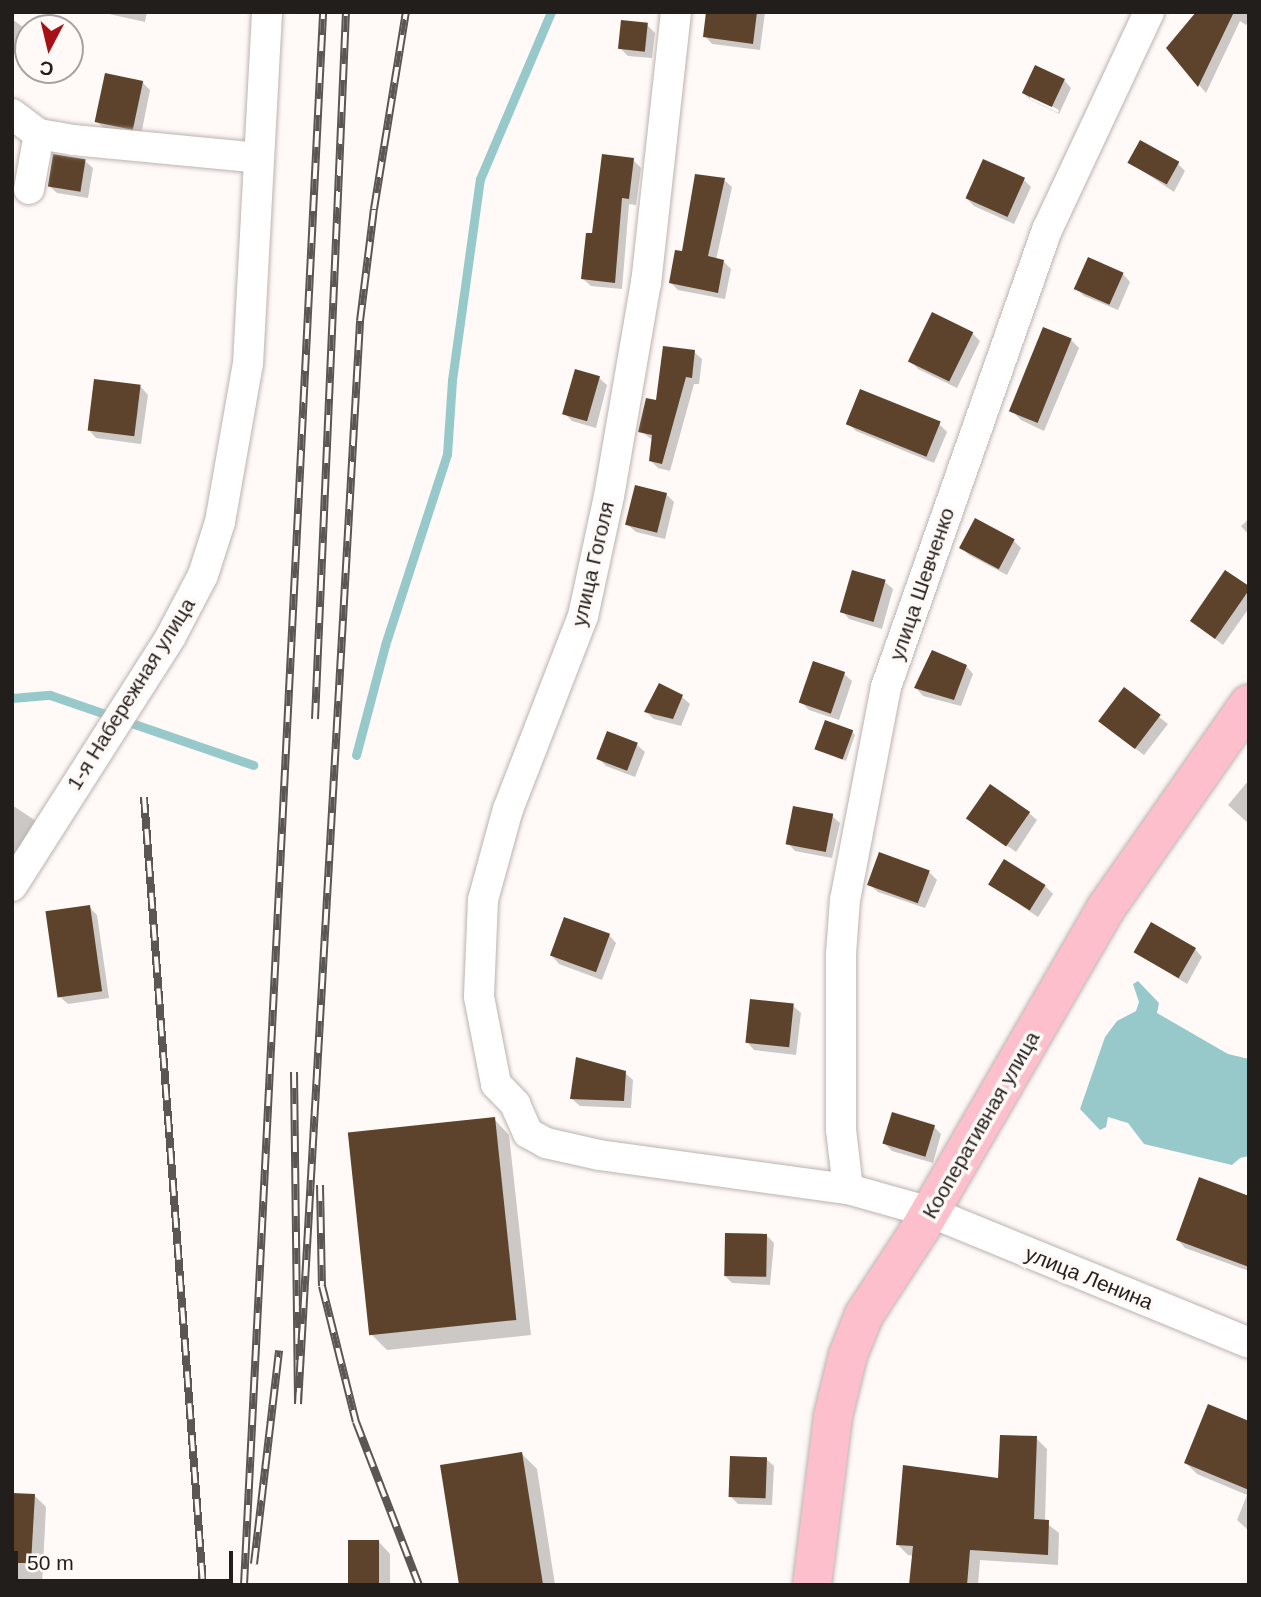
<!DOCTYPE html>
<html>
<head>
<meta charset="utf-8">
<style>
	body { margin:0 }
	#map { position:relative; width:1261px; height:1597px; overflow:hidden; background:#fffaf8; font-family:Arial,sans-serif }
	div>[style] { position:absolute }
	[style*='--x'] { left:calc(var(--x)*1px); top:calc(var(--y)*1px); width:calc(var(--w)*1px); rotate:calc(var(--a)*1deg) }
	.water>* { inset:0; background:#97c9ca }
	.shadow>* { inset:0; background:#0003 }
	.stream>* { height:9px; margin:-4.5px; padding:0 4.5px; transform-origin:4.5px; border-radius:4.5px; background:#97c9ca }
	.building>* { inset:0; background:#5d432b; transform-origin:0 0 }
	.roads { filter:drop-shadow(0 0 2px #bbb3b0) drop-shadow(0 0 2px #bbb3b0) }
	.minor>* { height:30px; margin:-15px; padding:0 15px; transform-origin:15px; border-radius:15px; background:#fff }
	.major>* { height:38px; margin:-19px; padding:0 19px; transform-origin:19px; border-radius:19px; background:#fcbfcb }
	.rail>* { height:8px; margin-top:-4px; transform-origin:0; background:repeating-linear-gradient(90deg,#fffaf8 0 16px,#5a5654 0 32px); box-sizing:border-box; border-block:2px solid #5a5654 }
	span { translate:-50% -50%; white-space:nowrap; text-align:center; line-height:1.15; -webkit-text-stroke:7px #fffaf8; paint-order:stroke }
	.street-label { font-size:21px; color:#211e1c }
	.frame { position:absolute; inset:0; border:14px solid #211e1c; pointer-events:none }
	.north { position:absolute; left:14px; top:14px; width:70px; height:70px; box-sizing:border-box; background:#fffaf8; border:2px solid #a6a2a0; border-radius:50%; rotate:187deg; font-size:19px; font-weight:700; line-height:28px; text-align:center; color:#211e1c }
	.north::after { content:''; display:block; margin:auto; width:24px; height:32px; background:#a61017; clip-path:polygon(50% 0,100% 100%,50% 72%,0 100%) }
	.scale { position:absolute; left:14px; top:1551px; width:219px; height:32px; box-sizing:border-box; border:4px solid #211e1c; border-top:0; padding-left:9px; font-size:21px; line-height:24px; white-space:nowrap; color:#211e1c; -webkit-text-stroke:5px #fffaf8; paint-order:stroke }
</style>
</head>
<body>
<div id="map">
	<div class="water">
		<div style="clip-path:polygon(1138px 981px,1159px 1003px,1157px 1013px,1228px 1054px,1249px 1059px,1249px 1156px,1240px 1158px,1232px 1165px,1144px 1144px,1128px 1123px,1108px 1117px,1106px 1127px,1100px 1130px,1080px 1109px,1105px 1037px,1117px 1021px,1136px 1011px,1139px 1002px,1133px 984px)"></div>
	</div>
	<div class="shadow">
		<div style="clip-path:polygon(100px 12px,147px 12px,145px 22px)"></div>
		<div style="clip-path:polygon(708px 12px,765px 12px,760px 50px,712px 44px,705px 36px)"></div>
		<div style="clip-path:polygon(1198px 12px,1249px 12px,1249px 20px,1246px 25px,1240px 21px,1206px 93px,1168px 48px)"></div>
		<div style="clip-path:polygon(12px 19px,24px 28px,12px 60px)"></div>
		<div style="clip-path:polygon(647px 25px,655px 33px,652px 58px,628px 56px,620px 48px)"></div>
		<div style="clip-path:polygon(evenodd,1064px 80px,1071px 88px,1059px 114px,1031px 100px,1023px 93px,1064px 80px,1030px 95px,1059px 110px,1058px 113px,1030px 99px,1030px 95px)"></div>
		<div style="clip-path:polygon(142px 82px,150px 90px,141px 135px,105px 129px,97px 122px)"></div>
		<div style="clip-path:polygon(633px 160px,641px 168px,636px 205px,629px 204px,622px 289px,591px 286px,583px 279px,594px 235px)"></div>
		<div style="clip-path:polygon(85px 161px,93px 168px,88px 198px,57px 193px,49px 186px)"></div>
		<div style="clip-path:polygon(1129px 162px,1178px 164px,1185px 171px,1174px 192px)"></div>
		<div style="clip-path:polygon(724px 180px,732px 187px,716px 260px,723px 261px,731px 269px,725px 299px,678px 290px,671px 283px,683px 253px)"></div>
		<div style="clip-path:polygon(1024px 180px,1031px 187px,1014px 224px,974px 206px,966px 198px)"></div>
		<div style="clip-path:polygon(1123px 274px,1130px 282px,1118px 310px,1084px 296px,1076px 288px)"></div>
		<div style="clip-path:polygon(933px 315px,972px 333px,980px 341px,957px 388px,918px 369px,911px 361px)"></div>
		<div style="clip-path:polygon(1071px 340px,1079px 348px,1044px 431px,1021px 420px,1013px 412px)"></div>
		<div style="clip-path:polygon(694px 352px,702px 359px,699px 384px,694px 384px,670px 471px,658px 468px,651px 461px,653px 440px,640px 431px)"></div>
		<div style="clip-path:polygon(599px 378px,607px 385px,596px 428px,572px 421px,564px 413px)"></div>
		<div style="clip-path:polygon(141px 387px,148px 395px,141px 444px,96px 438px,89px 430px)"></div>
		<div style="clip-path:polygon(861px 392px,939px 424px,947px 432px,934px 463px,856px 431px,848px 423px)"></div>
		<div style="clip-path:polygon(666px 494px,674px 502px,665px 539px,636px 532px,628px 525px)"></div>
		<div style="clip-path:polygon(1249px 519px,1249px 535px,1241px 526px)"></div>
		<div style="clip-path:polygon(1014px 541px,1021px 548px,1007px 575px,969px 555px,962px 548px)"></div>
		<div style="clip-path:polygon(885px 582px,893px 589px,882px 629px,849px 619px,842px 611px)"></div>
		<div style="clip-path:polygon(1249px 588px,1249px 608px,1223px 645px,1192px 621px)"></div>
		<div style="clip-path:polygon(814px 664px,844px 674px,852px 681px,839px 720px,809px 710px,801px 702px)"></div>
		<div style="clip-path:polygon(966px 666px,973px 674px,961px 706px,923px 696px,916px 688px)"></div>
		<div style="clip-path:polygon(1124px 689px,1168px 724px,1144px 755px,1108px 728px)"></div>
		<div style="clip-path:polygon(682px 697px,690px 704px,681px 726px,654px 719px,646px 712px)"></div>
		<div style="clip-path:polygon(852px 731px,855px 735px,846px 761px,817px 748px)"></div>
		<div style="clip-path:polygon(637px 745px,645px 752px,635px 777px,606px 766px,598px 758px)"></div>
		<div style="clip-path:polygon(1249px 780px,1249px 824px,1228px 805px)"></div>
		<div style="clip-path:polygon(12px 805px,39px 823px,12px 872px)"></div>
		<div style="clip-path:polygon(1029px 813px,1037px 820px,1016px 852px,969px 818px)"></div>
		<div style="clip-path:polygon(832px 816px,840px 823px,832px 858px,795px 851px,788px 843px)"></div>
		<div style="clip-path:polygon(929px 872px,937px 880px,925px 908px,878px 892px,870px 885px)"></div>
		<div style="clip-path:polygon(990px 884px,1045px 886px,1053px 894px,1038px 917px)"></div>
		<div style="clip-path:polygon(89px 907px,97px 915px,109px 998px,68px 1004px,60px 997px)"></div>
		<div style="clip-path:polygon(609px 935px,616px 943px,602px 980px,559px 964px,552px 956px)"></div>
		<div style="clip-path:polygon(1195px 949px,1202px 957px,1187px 984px,1136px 952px)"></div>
		<div style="clip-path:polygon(793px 1006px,801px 1013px,796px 1055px,754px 1050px,747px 1042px)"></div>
		<div style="clip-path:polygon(625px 1073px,633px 1080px,631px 1108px,580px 1106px,572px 1099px)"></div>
		<div style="clip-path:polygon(494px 1119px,509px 1135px,531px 1335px,387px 1350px,372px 1335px)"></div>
		<div style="clip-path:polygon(934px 1127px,941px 1134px,933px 1163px,892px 1151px,884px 1143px)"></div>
		<div style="clip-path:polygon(1249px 1197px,1249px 1271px,1185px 1248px,1178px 1240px)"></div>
		<div style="clip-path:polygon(766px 1235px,774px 1243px,770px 1285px,732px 1283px,724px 1275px)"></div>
		<div style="clip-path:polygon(1249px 1423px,1249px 1531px,1237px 1520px,1247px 1495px,1197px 1474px,1186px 1463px)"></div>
		<div style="clip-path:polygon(1036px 1438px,1047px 1449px,1045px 1522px,1059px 1533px,1058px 1565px,980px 1560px,978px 1585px,911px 1585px,914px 1556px,908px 1555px,898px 1545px,1000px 1480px)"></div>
		<div style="clip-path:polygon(521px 1453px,537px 1469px,555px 1585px,461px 1585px)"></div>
		<div style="clip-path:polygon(766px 1459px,774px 1466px,772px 1505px,738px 1504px,730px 1496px)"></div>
		<div style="clip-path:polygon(12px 1494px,34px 1495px,46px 1507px,42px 1585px,12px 1585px)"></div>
		<div style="clip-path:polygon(379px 1542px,390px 1554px,390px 1585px,349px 1585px)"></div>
	</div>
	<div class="stream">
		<div style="--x:12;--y:698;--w:38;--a:-5"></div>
		<div style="--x:50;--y:695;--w:215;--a:19"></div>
		<div style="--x:356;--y:755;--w:114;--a:-75.2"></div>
		<div style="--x:385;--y:645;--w:201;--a:-72"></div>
		<div style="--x:447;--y:454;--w:74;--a:-86.1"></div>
		<div style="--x:452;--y:380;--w:203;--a:-82.1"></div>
		<div style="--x:480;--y:179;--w:181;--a:-67"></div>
	</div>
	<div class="building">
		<div style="clip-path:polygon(706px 12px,757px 12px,753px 44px,703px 37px)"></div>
		<div style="clip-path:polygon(1196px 12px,1234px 12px,1198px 87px,1166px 48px)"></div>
		<div style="left:621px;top:20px;width:27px;height:29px;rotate:6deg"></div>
		<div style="left:1035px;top:65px;width:33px;height:31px;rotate:25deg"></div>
		<div style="left:105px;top:73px;width:39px;height:50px;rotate:12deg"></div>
		<div style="left:1140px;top:140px;width:45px;height:26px;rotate:29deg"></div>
		<div style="left:53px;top:154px;width:33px;height:33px;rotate:9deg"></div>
		<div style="clip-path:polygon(602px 154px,634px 158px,629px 199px,622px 198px,615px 283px,581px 279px,586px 233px,592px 233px)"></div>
		<div style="left:983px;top:159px;width:46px;height:43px;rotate:24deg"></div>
		<div style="clip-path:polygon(695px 174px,725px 178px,708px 256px,724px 260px,718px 293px,669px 283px,675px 250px,682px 251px)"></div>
		<div style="left:1088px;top:257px;width:39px;height:35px;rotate:24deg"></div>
		<div style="left:932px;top:312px;width:46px;height:55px;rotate:26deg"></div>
		<div style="left:1043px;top:327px;width:31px;height:91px;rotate:22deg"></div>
		<div style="clip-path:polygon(663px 346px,695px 350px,692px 378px,686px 377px,662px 464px,649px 461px,652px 435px,638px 432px,646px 398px,656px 400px)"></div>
		<div style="left:575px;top:369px;width:26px;height:47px;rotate:16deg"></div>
		<div style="left:94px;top:379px;width:47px;height:52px;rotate:7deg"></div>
		<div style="left:860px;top:389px;width:87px;height:38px;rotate:22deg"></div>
		<div style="left:635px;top:485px;width:33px;height:41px;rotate:14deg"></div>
		<div style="left:975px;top:518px;width:45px;height:34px;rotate:28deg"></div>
		<div style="left:852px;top:570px;width:35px;height:44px;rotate:16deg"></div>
		<div style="clip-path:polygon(1225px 570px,1249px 586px,1249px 590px,1215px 639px,1190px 621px)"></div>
		<div style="clip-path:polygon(932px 650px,967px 665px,954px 700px,914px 688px)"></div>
		<div style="left:813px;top:661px;width:34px;height:44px;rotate:19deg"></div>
		<div style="clip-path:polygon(659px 683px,683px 695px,673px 719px,644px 712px)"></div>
		<div style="left:1124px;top:687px;width:46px;height:43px;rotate:37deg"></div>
		<div style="left:825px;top:720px;width:30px;height:31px;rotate:20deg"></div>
		<div style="left:607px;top:731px;width:33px;height:30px;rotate:21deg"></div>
		<div style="left:990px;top:784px;width:49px;height:42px;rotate:35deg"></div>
		<div style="left:793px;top:806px;width:41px;height:39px;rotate:11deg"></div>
		<div style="left:879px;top:852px;width:54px;height:35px;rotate:20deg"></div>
		<div style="left:1004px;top:859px;width:49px;height:30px;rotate:32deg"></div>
		<div style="left:90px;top:905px;width:87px;height:45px;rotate:82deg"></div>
		<div style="left:564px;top:917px;width:49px;height:41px;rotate:20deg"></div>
		<div style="left:1151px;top:922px;width:52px;height:35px;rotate:30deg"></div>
		<div style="left:750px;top:999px;width:44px;height:44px;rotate:6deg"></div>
		<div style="clip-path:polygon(576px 1057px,626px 1071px,624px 1101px,570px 1099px)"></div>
		<div style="left:892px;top:1112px;width:45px;height:33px;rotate:17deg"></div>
		<div style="left:495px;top:1117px;width:204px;height:148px;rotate:84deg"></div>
		<div style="clip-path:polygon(1199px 1177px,1249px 1196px,1249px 1267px,1176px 1240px)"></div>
		<div style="left:725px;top:1233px;width:42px;height:43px;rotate:1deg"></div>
		<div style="clip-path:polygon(1208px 1404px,1249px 1421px,1249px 1490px,1184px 1463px)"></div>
		<div style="clip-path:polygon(1000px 1435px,1037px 1436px,1034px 1519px,1049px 1520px,1048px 1555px,970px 1550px,967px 1585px,909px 1585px,913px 1546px,896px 1545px,903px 1465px,998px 1478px)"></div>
		<div style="left:522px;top:1452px;width:135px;height:83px;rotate:81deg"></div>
		<div style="left:730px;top:1456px;width:37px;height:41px;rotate:2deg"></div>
		<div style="clip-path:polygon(12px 1493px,35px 1494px,31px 1563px,12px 1563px)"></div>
		<div style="left:348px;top:1540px;width:31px;height:45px"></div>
	</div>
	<div class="roads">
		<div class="minor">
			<div style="--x:676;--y:12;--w:272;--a:96.3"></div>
			<div style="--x:646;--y:282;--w:217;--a:99.8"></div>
			<div style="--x:609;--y:496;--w:123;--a:102.2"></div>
			<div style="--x:583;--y:616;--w:207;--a:111.2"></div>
			<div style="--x:508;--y:809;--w:94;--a:105.4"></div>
			<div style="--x:483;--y:900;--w:97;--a:92.4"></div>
			<div style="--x:479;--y:997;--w:89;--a:78.9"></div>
			<div style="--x:496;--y:1084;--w:28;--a:46"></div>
			<div style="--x:515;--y:1104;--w:32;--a:66"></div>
			<div style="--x:528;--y:1133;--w:21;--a:29"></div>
			<div style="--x:546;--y:1143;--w:54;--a:12.8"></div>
			<div style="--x:599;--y:1155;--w:251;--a:7.8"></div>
			<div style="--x:848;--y:1189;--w:85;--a:15.7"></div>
			<div style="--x:930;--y:1212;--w:345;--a:22.3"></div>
			<div style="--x:12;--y:114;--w:34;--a:37"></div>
			<div style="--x:39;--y:134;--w:35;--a:10"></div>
			<div style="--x:73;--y:140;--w:187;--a:5.5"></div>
			<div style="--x:29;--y:189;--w:56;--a:-79.7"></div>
			<div style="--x:12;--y:886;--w:296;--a:-57.5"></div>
			<div style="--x:171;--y:636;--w:69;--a:-62.3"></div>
			<div style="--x:203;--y:575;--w:56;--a:-72.2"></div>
			<div style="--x:220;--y:522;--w:160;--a:-80"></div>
			<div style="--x:248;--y:364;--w:353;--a:-86.9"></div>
			<div style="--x:848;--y:1189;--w:60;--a:-96.7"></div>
			<div style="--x:841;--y:1129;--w:175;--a:-90"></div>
			<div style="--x:841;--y:954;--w:54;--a:-85.8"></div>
			<div style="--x:845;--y:900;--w:217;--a:-79.1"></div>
			<div style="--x:886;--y:687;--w:485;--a:-70.6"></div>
			<div style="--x:1047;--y:230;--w:241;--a:-64.9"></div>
		</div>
		<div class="major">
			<div style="--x:812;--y:1585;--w:170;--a:-82.9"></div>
			<div style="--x:833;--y:1416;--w:63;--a:-76.2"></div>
			<div style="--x:848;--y:1355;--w:43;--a:-68.2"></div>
			<div style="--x:864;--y:1315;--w:103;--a:-56.9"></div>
			<div style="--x:920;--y:1229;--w:371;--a:-59.9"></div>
			<div style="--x:1106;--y:908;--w:249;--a:-55"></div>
		</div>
	</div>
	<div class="rail">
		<div style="--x:315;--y:719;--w:708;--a:-87.49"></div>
		<div style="--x:144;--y:797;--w:790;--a:85.72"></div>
		<div style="--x:294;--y:1072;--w:332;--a:89.3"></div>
		<div style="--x:298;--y:1404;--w:1085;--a:-86.72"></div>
		<div style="--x:360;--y:321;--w:113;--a:-82.9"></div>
		<div style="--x:374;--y:209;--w:200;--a:-80.8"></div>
		<div style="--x:320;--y:1185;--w:101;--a:88.9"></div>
		<div style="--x:322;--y:1286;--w:140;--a:76"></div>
		<div style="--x:356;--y:1422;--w:175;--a:68.9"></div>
		<div style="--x:254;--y:1564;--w:215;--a:-83.3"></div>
		<div style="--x:244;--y:1585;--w:1575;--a:-87.12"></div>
	</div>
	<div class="street-label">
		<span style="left:593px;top:564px;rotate:-77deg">улица Гоголя</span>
		<span style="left:922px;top:584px;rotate:-71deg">улица Шевченко</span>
		<span style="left:131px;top:694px;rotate:-58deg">1-я Набережная улица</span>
		<span style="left:981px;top:1125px;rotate:-60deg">Кооперативная улица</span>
		<span style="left:1089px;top:1278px;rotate:22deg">улица Ленина</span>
	</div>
	<div class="frame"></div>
	<div class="north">С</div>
	<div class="scale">50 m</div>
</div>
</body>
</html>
